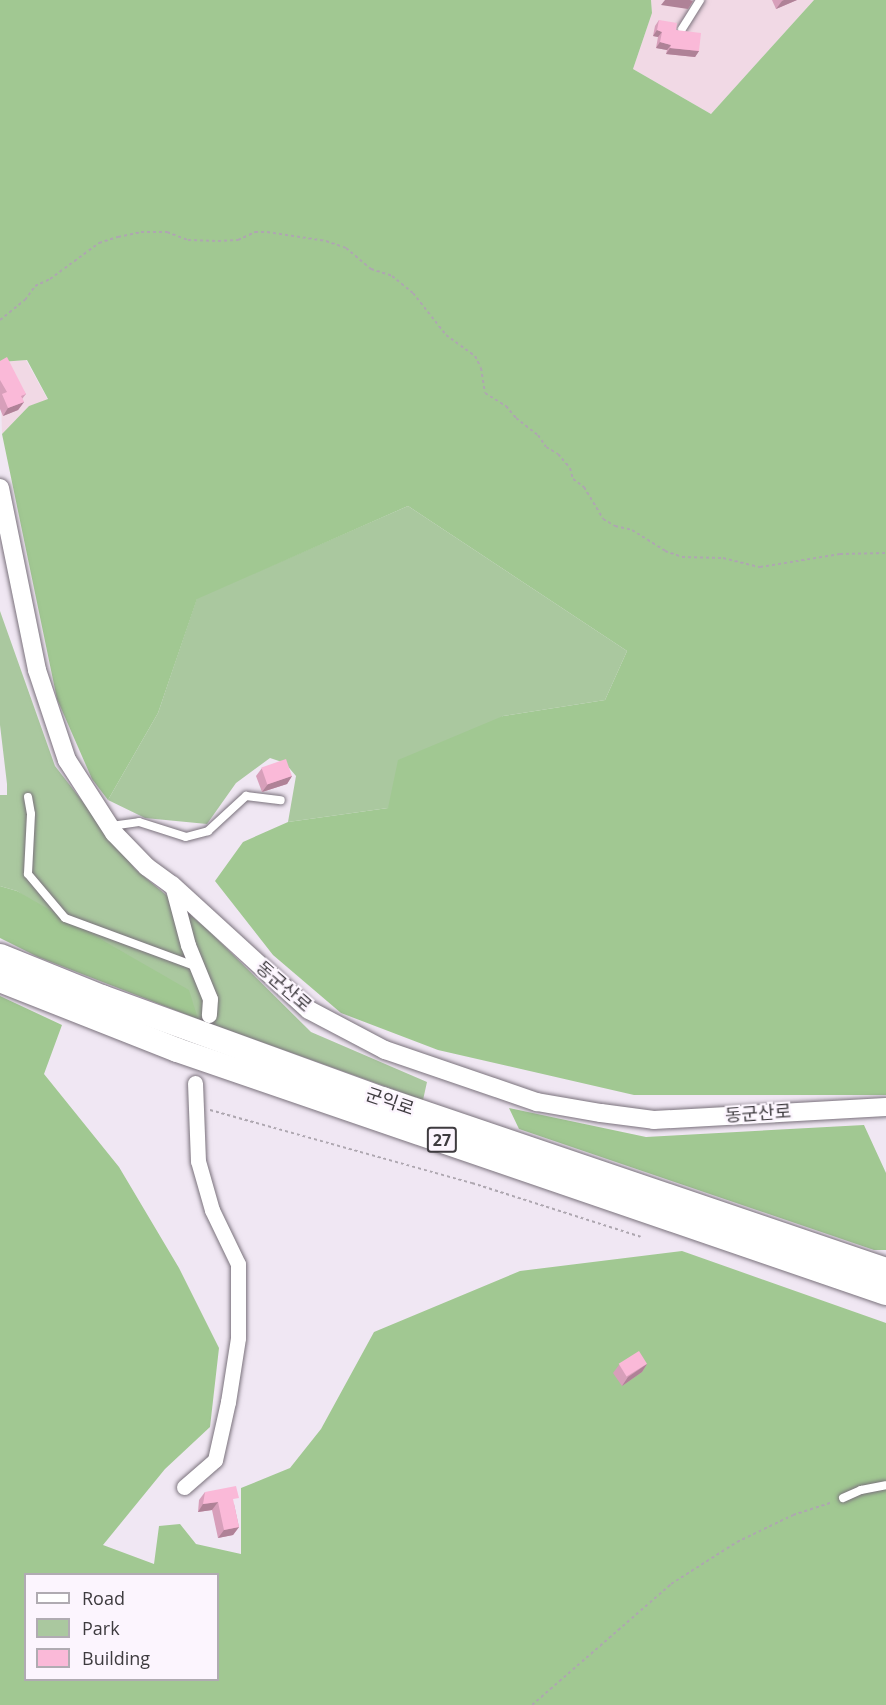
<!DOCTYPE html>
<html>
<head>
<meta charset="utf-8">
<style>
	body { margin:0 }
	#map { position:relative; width:886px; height:1705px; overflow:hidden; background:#f0e7f3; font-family:"Open Sans","Noto Sans KR",sans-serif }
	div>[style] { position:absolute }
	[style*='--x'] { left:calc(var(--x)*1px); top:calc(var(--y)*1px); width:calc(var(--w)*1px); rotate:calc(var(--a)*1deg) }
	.commercial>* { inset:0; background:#f1d9e5 }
	.green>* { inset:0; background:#aac89f }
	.forest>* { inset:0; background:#a1c892 }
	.path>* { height:2px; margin-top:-1px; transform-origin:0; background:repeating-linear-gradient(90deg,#aea7b0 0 3px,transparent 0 6px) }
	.roads { filter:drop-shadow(0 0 2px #7a727c) drop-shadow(0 0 2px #7a727c) }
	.service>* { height:8px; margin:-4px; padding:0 4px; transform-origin:4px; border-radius:4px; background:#fff }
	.minor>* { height:15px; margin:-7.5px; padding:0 7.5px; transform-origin:7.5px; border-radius:7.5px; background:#fff }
	.tertiary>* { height:18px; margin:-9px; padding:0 9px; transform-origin:9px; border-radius:9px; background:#fff }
	.trunk>* { height:24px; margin:-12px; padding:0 12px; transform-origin:12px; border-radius:12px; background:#fff }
	.wall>* { inset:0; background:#d79fba }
	.shaded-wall>* { inset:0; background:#af8297 }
	.building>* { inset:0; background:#fab9d8; transform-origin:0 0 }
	span { translate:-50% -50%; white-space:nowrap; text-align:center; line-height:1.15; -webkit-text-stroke:4.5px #fcf5fe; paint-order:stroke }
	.shield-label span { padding:2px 4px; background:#fcf5fe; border:2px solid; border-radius:4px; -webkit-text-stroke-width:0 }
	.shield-label { font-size:16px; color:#3e3b3f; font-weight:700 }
	.street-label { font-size:18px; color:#3e3b3f }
	.legend { position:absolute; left:24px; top:1573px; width:195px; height:108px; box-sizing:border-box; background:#fcf5fe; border:2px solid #b0abb2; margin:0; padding:8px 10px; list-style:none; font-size:18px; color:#3e3b3f }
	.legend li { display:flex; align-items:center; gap:12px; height:30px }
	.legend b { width:30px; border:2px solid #b0abb2 }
</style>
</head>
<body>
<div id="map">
	<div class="commercial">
		<div style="clip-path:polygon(651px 0,814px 0,711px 114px,633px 69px,652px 13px)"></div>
		<div style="clip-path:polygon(26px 360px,48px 400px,29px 406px,2px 434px,0 362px)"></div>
	</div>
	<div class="green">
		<div style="clip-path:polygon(408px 506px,627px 651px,605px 700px,503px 716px,388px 808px,288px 822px,296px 776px,285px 763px,270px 758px,236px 783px,207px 824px,145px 818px,108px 800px,158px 713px,197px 598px)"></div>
		<div style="clip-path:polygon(0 611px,55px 766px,135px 869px,207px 929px,311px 1032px,427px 1082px,423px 1100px,198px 1019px,17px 891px,0 886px,0 795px,7px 795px,7px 784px,0 725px)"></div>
	</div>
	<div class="forest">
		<div style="clip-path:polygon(0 0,651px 0,652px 13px,633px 69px,711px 114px,814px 0,886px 0,886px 1095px,634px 1095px,438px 1050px,341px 1013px,273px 955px,215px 881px,243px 842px,288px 822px,388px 808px,398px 760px,503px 716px,605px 700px,627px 651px,408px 506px,197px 599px,158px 713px,108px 800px,92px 779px,57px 699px,2px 434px,29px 406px,48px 399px,27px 360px,0 362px)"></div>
		<div style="clip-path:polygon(0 886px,17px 891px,189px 990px,198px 1019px,38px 957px,0 938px)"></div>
		<div style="clip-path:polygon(evenodd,0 996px,62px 1025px,44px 1074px,119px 1167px,179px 1268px,219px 1348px,210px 1427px,165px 1469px,103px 1545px,154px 1564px,159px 1526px,180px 1524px,196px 1544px,241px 1554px,241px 1488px,290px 1468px,321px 1429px,374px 1332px,520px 1271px,682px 1251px,886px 1323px,886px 1705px,0 1705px,0 996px,26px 1574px,218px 1574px,218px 1680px,26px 1680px,26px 1574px)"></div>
		<div style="clip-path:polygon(509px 1108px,646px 1137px,864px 1125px,886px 1173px,886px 1250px,874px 1250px,519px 1129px)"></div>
	</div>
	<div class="path">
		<div style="--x:0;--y:320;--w:32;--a:-39"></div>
		<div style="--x:25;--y:300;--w:17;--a:-54"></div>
		<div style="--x:35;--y:286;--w:17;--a:-25"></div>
		<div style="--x:50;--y:279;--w:61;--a:-36.3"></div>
		<div style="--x:99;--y:243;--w:20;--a:-18"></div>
		<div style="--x:118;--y:237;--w:24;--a:-12"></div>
		<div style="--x:141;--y:232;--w:26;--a:0"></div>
		<div style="--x:167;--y:232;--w:22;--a:21"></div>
		<div style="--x:188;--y:240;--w:30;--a:2"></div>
		<div style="--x:218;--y:241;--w:20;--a:-3"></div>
		<div style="--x:238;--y:240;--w:19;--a:-25"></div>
		<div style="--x:255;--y:232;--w:12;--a:0"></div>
		<div style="--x:267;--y:232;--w:60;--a:8.7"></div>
		<div style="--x:326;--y:241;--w:21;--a:19"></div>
		<div style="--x:346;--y:248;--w:33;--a:40"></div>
		<div style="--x:371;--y:269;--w:22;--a:18"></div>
		<div style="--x:392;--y:276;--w:27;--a:39"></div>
		<div style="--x:413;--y:293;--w:53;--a:51.8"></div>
		<div style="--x:446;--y:335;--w:36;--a:36"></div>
		<div style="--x:475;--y:356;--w:13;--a:63"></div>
		<div style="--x:481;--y:368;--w:25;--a:81"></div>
		<div style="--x:485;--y:393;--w:25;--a:32"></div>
		<div style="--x:506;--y:406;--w:16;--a:50"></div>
		<div style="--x:516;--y:418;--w:28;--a:38"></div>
		<div style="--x:538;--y:435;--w:14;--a:56"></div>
		<div style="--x:546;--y:447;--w:14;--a:30"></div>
		<div style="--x:558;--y:454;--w:18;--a:49"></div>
		<div style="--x:570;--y:468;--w:11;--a:75"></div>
		<div style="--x:573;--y:479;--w:14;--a:36"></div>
		<div style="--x:584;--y:487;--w:37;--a:59"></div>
		<div style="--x:603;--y:519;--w:14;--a:30"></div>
		<div style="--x:615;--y:526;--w:17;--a:13"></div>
		<div style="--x:632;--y:530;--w:39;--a:32"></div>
		<div style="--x:665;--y:551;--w:18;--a:19"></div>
		<div style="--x:682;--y:557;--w:41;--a:1.4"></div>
		<div style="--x:723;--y:558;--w:38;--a:14"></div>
		<div style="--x:760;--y:567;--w:81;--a:-9.2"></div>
		<div style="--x:840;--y:554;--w:46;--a:-1.2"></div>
		<div style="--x:210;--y:1110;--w:272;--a:15.6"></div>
		<div style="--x:472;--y:1183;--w:177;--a:17.7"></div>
		<div style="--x:532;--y:1705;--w:184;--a:-41"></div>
		<div style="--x:671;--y:1584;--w:78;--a:-32.5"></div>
		<div style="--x:737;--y:1542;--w:62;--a:-25.7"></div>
		<div style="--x:793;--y:1515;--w:42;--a:-18"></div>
	</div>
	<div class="roads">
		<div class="service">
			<div style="--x:682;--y:29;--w:34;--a:-58"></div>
			<div style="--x:28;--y:797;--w:17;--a:80"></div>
			<div style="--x:31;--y:814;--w:60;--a:92.9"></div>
			<div style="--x:28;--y:874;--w:57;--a:49.9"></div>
			<div style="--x:65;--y:918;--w:139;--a:20.3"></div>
			<div style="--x:111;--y:826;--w:28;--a:-8"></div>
			<div style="--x:139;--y:822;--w:49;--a:17.7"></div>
			<div style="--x:186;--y:837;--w:23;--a:-15"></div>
			<div style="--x:208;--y:831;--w:52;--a:-42.6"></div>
			<div style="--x:246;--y:796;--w:35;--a:7"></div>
			<div style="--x:843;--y:1498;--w:20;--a:-24"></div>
			<div style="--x:861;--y:1490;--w:25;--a:-11"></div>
		</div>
		<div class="minor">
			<div style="--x:172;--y:885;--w:62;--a:75.1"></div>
			<div style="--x:188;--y:945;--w:58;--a:67.8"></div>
			<div style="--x:210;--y:999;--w:16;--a:94"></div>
			<div style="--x:184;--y:1487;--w:41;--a:-41.1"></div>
			<div style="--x:215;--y:1460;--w:59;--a:-77.4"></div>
			<div style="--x:228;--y:1402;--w:65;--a:-81.1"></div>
			<div style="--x:238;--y:1338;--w:74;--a:-90"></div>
			<div style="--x:238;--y:1264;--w:60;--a:-115.7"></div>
			<div style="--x:212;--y:1210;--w:51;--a:-105.9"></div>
			<div style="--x:198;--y:1161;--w:78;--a:-92.2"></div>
		</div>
		<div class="tertiary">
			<div style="--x:0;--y:488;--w:186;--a:78.5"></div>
			<div style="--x:37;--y:670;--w:95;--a:71.6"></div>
			<div style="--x:67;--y:760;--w:87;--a:57.2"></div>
			<div style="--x:114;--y:833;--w:47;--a:45.9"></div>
			<div style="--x:147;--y:867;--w:31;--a:36"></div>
			<div style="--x:172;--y:885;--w:185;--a:42.4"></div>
			<div style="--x:309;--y:1010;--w:86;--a:27.8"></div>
			<div style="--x:385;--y:1050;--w:161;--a:18.9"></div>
			<div style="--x:537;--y:1102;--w:65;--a:9.8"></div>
			<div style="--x:601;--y:1113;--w:53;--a:7.5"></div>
			<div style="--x:654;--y:1120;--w:232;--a:-3.2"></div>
		</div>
		<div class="trunk">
			<div style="--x:0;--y:956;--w:110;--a:21.9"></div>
			<div style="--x:102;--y:997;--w:299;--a:20"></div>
			<div style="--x:383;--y:1099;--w:531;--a:18.78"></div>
			<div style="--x:0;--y:980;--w:190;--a:21.6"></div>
			<div style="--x:177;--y:1050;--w:749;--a:18.92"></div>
		</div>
	</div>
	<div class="wall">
		<div style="clip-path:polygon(772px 0,797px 0,776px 9px)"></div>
		<div style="clip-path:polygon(659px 20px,676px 30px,699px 51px,695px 57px,666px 54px,667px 50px,656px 48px,658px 37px,653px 36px,655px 26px)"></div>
		<div style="clip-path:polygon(0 361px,26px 394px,22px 399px,24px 402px,18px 410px,3px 416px,0 409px)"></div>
		<div style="clip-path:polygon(262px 768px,292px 776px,287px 784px,262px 792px,256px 776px)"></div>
		<div style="clip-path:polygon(647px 1364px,642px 1372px,622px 1386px,613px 1373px,619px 1365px)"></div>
		<div style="clip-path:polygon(205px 1492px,234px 1504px,239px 1527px,233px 1535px,218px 1538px,212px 1510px,198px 1512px,199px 1500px)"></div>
	</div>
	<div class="shaded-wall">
		<div style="clip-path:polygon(665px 0,690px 0,693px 1px,688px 9px,661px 5px)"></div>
		<div style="clip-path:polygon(784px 0,797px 0,776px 9px,782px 1px)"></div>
		<div style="clip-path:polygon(657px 30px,662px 32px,658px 37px,653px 36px)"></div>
		<div style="clip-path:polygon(660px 42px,671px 45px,667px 50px,656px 48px)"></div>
		<div style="clip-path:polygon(670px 48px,699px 51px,695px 57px,666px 54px)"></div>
		<div style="clip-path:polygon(24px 402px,18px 410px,3px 416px,8px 408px)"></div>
		<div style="clip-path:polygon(292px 776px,287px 784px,262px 792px,268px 784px)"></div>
		<div style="clip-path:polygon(647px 1364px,642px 1372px,622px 1386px,628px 1377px)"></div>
		<div style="clip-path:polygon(218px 1502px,212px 1510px,198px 1512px,203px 1504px)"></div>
		<div style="clip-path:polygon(239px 1527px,233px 1535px,218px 1538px,224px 1530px)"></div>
	</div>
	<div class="building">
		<div style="clip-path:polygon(659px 20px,677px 23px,676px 30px,701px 33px,699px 51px,670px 48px,671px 45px,660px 42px,662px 32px,657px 30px)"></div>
		<div style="clip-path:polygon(7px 357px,26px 394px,21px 396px,24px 402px,8px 408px,2px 394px,7px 392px,0 380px,0 361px)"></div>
		<div style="left:286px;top:759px;width:18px;height:26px;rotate:71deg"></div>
		<div style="left:639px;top:1351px;width:15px;height:24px;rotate:58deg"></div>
		<div style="clip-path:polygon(236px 1486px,239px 1498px,233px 1499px,239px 1527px,224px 1530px,218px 1502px,203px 1504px,205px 1492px)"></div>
	</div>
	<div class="shield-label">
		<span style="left:442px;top:1140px">27</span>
	</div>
	<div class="street-label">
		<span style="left:284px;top:986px;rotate:41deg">동군산로</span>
		<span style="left:390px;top:1101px;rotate:19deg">군익로</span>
		<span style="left:758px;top:1113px;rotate:-4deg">동군산로</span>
	</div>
	<ul class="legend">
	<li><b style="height:8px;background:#fff"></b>Road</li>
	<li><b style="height:16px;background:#aac89f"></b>Park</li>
	<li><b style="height:16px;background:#fab9d8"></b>Building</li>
	</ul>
</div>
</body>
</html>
